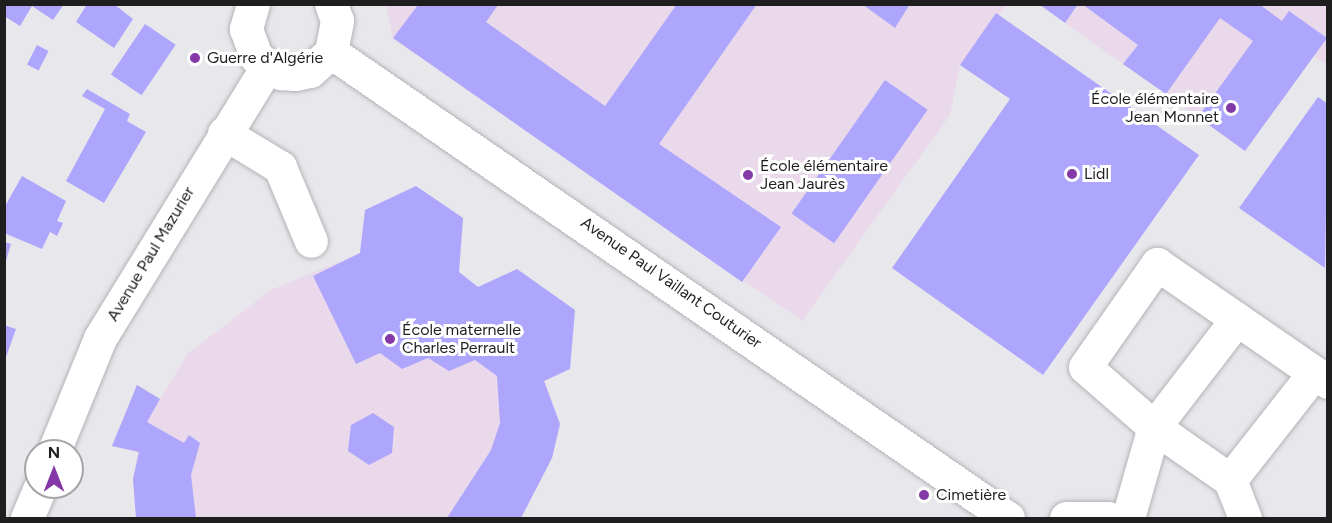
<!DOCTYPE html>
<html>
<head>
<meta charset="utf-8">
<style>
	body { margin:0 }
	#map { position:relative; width:1332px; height:523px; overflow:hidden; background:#e8e8ec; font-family:Figtree,sans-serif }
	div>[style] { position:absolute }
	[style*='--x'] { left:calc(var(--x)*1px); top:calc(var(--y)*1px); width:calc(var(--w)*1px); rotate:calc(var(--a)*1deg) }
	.education>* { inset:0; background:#e9d9eb }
	.building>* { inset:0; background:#ada6fc; transform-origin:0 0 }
	.roads { filter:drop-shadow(0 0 2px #b4b4b8) drop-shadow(0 0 2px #b4b4b8) }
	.minor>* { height:33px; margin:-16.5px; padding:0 16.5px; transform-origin:16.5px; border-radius:16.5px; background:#fff }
	.dots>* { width:16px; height:16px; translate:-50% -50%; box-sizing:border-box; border:3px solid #fff; border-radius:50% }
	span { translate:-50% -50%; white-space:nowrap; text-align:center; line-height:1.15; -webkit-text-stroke:6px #fff; paint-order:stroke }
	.poi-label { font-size:16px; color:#1e1e1f }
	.left { translate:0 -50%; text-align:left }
	.right { translate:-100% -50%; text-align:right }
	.street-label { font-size:16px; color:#1e1e1f }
	.frame { position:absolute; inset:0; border:6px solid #1e1e1f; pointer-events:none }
	.north { position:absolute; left:24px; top:439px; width:60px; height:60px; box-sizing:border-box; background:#fff; border:2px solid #a5a5a5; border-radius:50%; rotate:0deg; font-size:16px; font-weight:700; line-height:24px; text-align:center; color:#1e1e1f }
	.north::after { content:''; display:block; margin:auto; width:21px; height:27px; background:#8538a8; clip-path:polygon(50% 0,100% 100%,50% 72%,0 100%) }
</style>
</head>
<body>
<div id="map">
	<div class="education">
		<div style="clip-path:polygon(386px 5px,1007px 5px,960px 65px,950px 115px,802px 321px,393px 39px)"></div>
		<div style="clip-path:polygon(1040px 5px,1327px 5px,1327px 64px,1314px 56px,1245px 151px)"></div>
		<div style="clip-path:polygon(416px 186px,463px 218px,459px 272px,478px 287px,517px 269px,558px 299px,570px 369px,545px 381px,560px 424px,552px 458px,521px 518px,136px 518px,133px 479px,138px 452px,112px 446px,137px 385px,160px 399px,188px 353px,271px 290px,360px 253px,365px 210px)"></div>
	</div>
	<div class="building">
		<div style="clip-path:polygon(4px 4px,64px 4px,53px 20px,32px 6px,20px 26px,4px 16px)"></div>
		<div style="clip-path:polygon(87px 4px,114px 4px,133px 19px,114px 48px,76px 22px)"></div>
		<div style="clip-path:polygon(677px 4px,757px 4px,659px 144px,781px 227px,742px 282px,393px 38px,418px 5px,498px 5px,486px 22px,605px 106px)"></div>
		<div style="clip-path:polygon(862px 4px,910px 4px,895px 28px)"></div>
		<div style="clip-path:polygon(1039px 4px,1078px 4px,1065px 23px)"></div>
		<div style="clip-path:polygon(1082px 4px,1259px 4px,1282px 21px,1289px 11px,1327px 38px,1245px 151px,1198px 117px,1253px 41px,1220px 18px,1166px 94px,1123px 64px,1138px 45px)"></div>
		<div style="clip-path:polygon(996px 13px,1199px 155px,1043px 375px,892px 268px,1010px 99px,960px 65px)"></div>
		<div style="left:145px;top:24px;width:37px;height:61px;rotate:34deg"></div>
		<div style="left:37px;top:45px;width:13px;height:22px;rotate:27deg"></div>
		<div style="left:885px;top:80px;width:52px;height:163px;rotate:35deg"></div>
		<div style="clip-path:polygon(87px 89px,130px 114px,127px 121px,146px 132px,104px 203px,66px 181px,105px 109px,82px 96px)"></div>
		<div style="clip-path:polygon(1318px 97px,1328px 104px,1325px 268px,1239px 208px)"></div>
		<div style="clip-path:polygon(22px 176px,66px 201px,57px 221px,63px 223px,57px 236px,50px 232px,42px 249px,4px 233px,4px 208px)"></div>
		<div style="clip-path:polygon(416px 186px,463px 218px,459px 272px,478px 287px,517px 269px,575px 310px,570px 369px,544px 381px,560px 424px,552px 458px,521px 518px,447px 518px,491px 450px,500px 423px,497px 376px,475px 360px,449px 371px,428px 358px,402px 369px,380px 353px,356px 364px,313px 276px,360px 253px,365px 210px)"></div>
		<div style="clip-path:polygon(4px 242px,11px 244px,5px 264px,4px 264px)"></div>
		<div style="clip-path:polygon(4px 325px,16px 329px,5px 360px,4px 359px)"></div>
		<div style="clip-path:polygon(137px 385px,160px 399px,147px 422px,184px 443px,189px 435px,200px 443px,191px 475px,196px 518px,136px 518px,133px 479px,139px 452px,112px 446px)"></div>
		<div style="clip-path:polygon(373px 413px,394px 427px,392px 453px,369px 465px,348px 451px,351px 425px)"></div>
	</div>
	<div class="roads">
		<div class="minor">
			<div style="--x:253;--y:4;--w:26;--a:106"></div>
			<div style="--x:246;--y:29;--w:30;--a:70"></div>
			<div style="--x:256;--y:57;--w:30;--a:33"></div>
			<div style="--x:281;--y:73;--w:14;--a:4"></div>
			<div style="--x:295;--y:74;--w:15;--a:-11"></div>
			<div style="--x:310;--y:71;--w:28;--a:-42"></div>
			<div style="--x:331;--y:52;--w:32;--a:-79"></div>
			<div style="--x:337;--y:21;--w:18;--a:-109"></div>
			<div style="--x:331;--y:52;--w:822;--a:34.54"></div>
			<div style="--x:224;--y:133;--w:66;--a:31.3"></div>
			<div style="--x:280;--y:167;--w:80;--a:67.3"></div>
			<div style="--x:54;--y:451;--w:122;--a:-67.8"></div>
			<div style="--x:100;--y:338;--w:318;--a:-58.4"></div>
			<div style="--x:1230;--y:480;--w:136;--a:-51.9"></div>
			<div style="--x:27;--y:518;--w:34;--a:-67"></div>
			<div style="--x:1066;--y:518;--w:42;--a:0"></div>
			<div style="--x:1128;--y:518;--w:95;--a:-74.1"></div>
			<div style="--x:1154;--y:427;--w:136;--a:-52.5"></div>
			<div style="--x:1245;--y:518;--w:41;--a:-111.5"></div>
			<div style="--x:1230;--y:480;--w:93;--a:-145.1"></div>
			<div style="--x:1154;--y:427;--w:91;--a:-139"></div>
			<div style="--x:1085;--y:367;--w:126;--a:-55"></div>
			<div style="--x:1157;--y:264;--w:208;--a:34.6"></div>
		</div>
	</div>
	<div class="dots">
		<div style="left:195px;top:58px;background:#8538a8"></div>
		<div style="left:1231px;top:108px;background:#8538a8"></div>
		<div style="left:1072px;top:174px;background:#8538a8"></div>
		<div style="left:748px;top:175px;background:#8538a8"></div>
		<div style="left:390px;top:339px;background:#8538a8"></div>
		<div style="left:924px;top:495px;background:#8538a8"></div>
	</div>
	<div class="poi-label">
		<span class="left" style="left:207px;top:58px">Guerre d'Algérie</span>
		<span class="right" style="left:1219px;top:108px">École élémentaire<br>Jean Monnet</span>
		<span class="left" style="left:760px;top:175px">École élémentaire<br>Jean Jaurès</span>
		<span class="left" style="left:1084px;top:174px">Lidl</span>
		<span class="left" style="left:402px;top:339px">École maternelle<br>Charles Perrault</span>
		<span class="left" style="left:936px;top:495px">Cimetière</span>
	</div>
	<div class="street-label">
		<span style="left:151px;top:254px;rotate:-59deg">Avenue Paul Mazurier</span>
		<span style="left:671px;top:283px;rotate:35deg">Avenue Paul Vaillant Couturier</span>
	</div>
	<div class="frame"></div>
	<div class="north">N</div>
</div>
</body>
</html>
